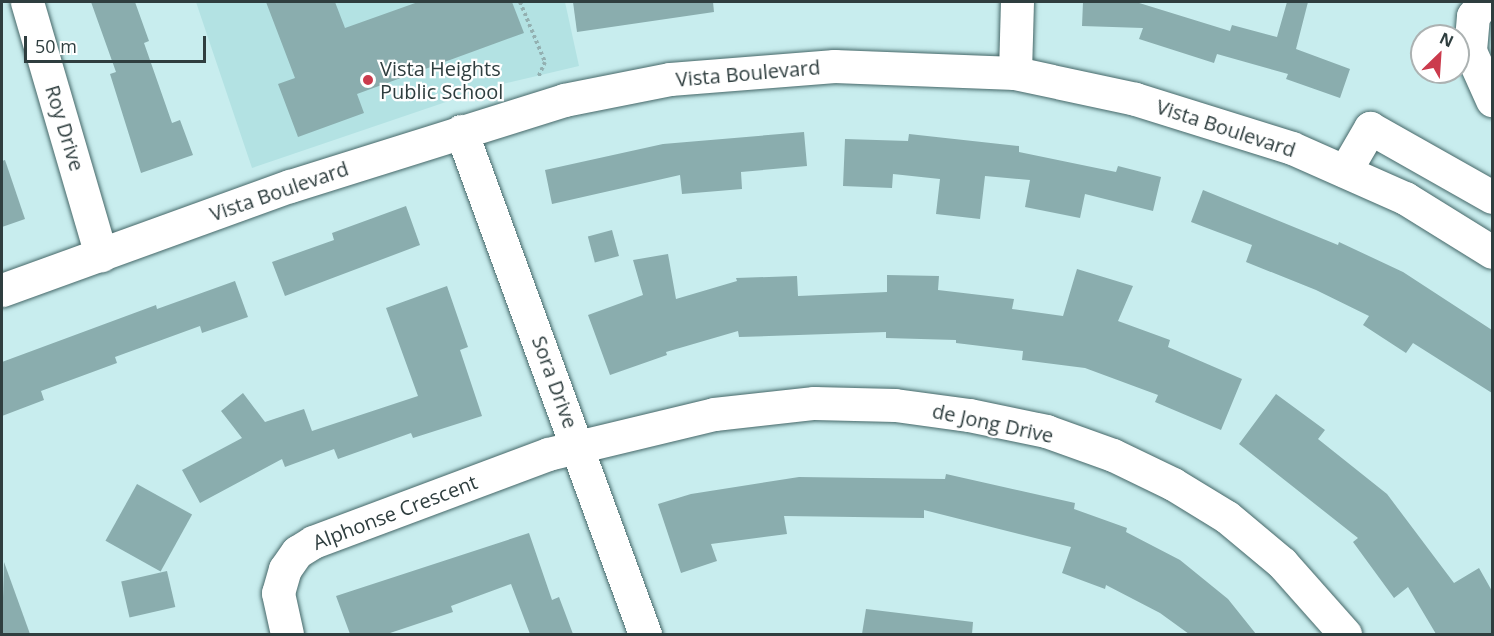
<!DOCTYPE html>
<html>
<head>
<meta charset="utf-8">
<style>
	body { margin:0 }
	#map { position:relative; width:1494px; height:636px; overflow:hidden; background:#c8edee; font-family:"Open Sans",sans-serif }
	div>[style] { position:absolute }
	[style*='--x'] { left:calc(var(--x)*1px); top:calc(var(--y)*1px); width:calc(var(--w)*1px); rotate:calc(var(--a)*1deg) }
	.built>* { inset:0; background:#b3e2e3 }
	.building>* { inset:0; background:#8aadae; transform-origin:0 0 }
	.path>* { height:4px; margin-top:-2px; transform-origin:0; background:repeating-linear-gradient(90deg,#93b0b1 0 3px,transparent 0 6px) }
	.roads { filter:drop-shadow(0 0 2px #456768) drop-shadow(0 0 2px #456768) }
	.minor>* { height:33px; margin:-16.5px; padding:0 16.5px; transform-origin:16.5px; border-radius:16.5px; background:#fff }
	.dots>* { width:16px; height:16px; translate:-50% -50%; box-sizing:border-box; border:3px solid #fff; border-radius:50% }
	span { translate:-50% -50%; white-space:nowrap; text-align:center; line-height:1.15; -webkit-text-stroke:4.5px #fff; paint-order:stroke }
	.poi-label { font-size:20px; color:#2f3e3f }
	.left { translate:0 -50%; text-align:left }
	.street-label { font-size:20px; color:#2f3e3f }
	.frame { position:absolute; inset:0; border:3px solid #2f3e3f; pointer-events:none }
	.north { position:absolute; left:1410px; top:24px; width:60px; height:60px; box-sizing:border-box; background:#fff; border:2px solid #acb2b2; border-radius:50%; rotate:25deg; font-size:16px; font-weight:700; line-height:24px; text-align:center; color:#2f3e3f }
	.north::after { content:''; display:block; margin:auto; width:21px; height:27px; background:#cb3b4d; clip-path:polygon(50% 0,100% 100%,50% 72%,0 100%) }
	.scale { position:absolute; left:24px; top:36px; width:182px; height:27px; box-sizing:border-box; border:3px solid #2f3e3f; border-top:0; padding-left:8px; font-size:18px; line-height:21px; white-space:nowrap; color:#2f3e3f; -webkit-text-stroke:4px #fff; paint-order:stroke }
</style>
</head>
<body>
<div id="map">
	<div class="built">
		<div style="clip-path:polygon(196px 2px,565px 2px,579px 66px,490px 87px,252px 168px)"></div>
	</div>
	<div class="building">
		<div style="clip-path:polygon(91px 2px,135px 2px,149px 41px,144px 43px,172px 123px,180px 120px,193px 155px,141px 173px,110px 74px,116px 72px)"></div>
		<div style="clip-path:polygon(266px 2px,335px 2px,345px 28px,418px 2px,512px 2px,524px 33px,357px 94px,364px 113px,298px 137px,278px 84px,295px 78px)"></div>
		<div style="clip-path:polygon(573px 2px,713px 2px,714px 12px,577px 32px)"></div>
		<div style="clip-path:polygon(1083px 2px,1136px 2px,1230px 31px,1232px 25px,1277px 37px,1287px 2px,1308px 2px,1296px 49px,1350px 69px,1340px 98px,1286px 79px,1288px 74px,1217px 54px,1214px 63px,1139px 39px,1143px 28px,1082px 26px)"></div>
		<div style="clip-path:polygon(804px 132px,807px 166px,741px 172px,742px 189px,682px 194px,680px 175px,552px 204px,545px 170px,663px 144px)"></div>
		<div style="clip-path:polygon(909px 134px,1019px 146px,1019px 152px,1116px 172px,1118px 166px,1161px 177px,1153px 211px,1085px 194px,1080px 218px,1025px 207px,1030px 180px,985px 176px,980px 219px,936px 214px,940px 179px,893px 174px,892px 188px,843px 186px,845px 139px,908px 141px)"></div>
		<div style="clip-path:polygon(5px 160px,25px 219px,2px 227px,2px 161px)"></div>
		<div style="clip-path:polygon(1203px 190px,1338px 245px,1339px 242px,1403px 272px,1492px 330px,1492px 393px,1413px 343px,1406px 353px,1363px 325px,1369px 316px,1316px 290px,1246px 262px,1252px 245px,1191px 222px)"></div>
		<div style="clip-path:polygon(406px 206px,420px 245px,285px 296px,272px 262px,334px 240px,332px 233px)"></div>
		<div style="left:612px;top:230px;width:27px;height:25px;rotate:75deg"></div>
		<div style="clip-path:polygon(668px 254px,676px 299px,737px 281px,736px 278px,797px 276px,798px 296px,887px 292px,887px 275px,939px 276px,938px 290px,1014px 299px,1012px 309px,1063px 316px,1077px 269px,1133px 286px,1118px 321px,1170px 340px,1168px 347px,1242px 379px,1221px 430px,1155px 402px,1158px 395px,1085px 368px,1022px 360px,1023px 351px,956px 343px,956px 340px,886px 338px,886px 332px,739px 337px,738px 331px,666px 352px,667px 355px,610px 375px,588px 315px,643px 295px,633px 260px)"></div>
		<div style="clip-path:polygon(235px 281px,248px 317px,202px 333px,200px 326px,115px 357px,117px 363px,41px 391px,44px 400px,2px 416px,2px 362px,156px 305px,157px 309px)"></div>
		<div style="clip-path:polygon(447px 286px,468px 347px,460px 350px,482px 416px,413px 438px,411px 433px,338px 459px,334px 449px,285px 467px,282px 459px,200px 503px,182px 470px,242px 438px,221px 411px,243px 393px,265px 422px,304px 409px,312px 431px,418px 396px,386px 308px)"></div>
		<div style="clip-path:polygon(1276px 394px,1325px 430px,1318px 439px,1387px 494px,1454px 583px,1479px 568px,1492px 591px,1492px 634px,1436px 634px,1408px 587px,1394px 598px,1353px 542px,1358px 538px,1239px 444px)"></div>
		<div style="clip-path:polygon(946px 474px,1075px 503px,1074px 509px,1127px 528px,1126px 532px,1180px 560px,1228px 599px,1256px 634px,1189px 634px,1160px 613px,1106px 585px,1105px 589px,1062px 573px,1071px 547px,924px 510px,924px 518px,784px 516px,787px 534px,711px 544px,717px 561px,681px 573px,658px 504px,691px 494px,799px 477px,945px 479px)"></div>
		<div style="left:137px;top:484px;width:63px;height:65px;rotate:29deg"></div>
		<div style="clip-path:polygon(529px 533px,552px 600px,559px 597px,573px 634px,530px 634px,511px 584px,451px 606px,453px 612px,387px 634px,350px 634px,336px 596px)"></div>
		<div style="clip-path:polygon(4px 562px,30px 634px,2px 634px)"></div>
		<div style="left:167px;top:571px;width:37px;height:47px;rotate:77deg"></div>
		<div style="clip-path:polygon(866px 609px,973px 622px,972px 634px,862px 634px)"></div>
	</div>
	<div class="path">
		<div style="--x:520;--y:2;--w:65;--a:67.4"></div>
		<div style="--x:545;--y:62;--w:17;--a:114"></div>
	</div>
	<div class="roads">
		<div class="minor">
			<div style="--x:27;--y:2;--w:264;--a:73.7"></div>
			<div style="--x:1484;--y:2;--w:18;--a:128"></div>
			<div style="--x:1473;--y:16;--w:35;--a:95"></div>
			<div style="--x:1470;--y:51;--w:54;--a:65.8"></div>
			<div style="--x:1015;--y:73;--w:71;--a:-88.4"></div>
			<div style="--x:461;--y:131;--w:536;--a:69.91"></div>
			<div style="--x:1345;--y:171;--w:50;--a:-59.8"></div>
			<div style="--x:1370;--y:128;--w:140;--a:29.5"></div>
			<div style="--x:2;--y:290;--w:306;--a:-19.9"></div>
			<div style="--x:290;--y:186;--w:287;--a:-17.4"></div>
			<div style="--x:564;--y:100;--w:108;--a:-11.2"></div>
			<div style="--x:670;--y:79;--w:165;--a:-4.5"></div>
			<div style="--x:834;--y:66;--w:181;--a:2.2"></div>
			<div style="--x:1015;--y:73;--w:123;--a:12.2"></div>
			<div style="--x:1135;--y:99;--w:164;--a:17.3"></div>
			<div style="--x:1292;--y:148;--w:124;--a:23.9"></div>
			<div style="--x:1405;--y:198;--w:102;--a:31.8"></div>
			<div style="--x:287;--y:634;--w:42;--a:-102.4"></div>
			<div style="--x:278;--y:593;--w:25;--a:-74"></div>
			<div style="--x:285;--y:569;--w:21;--a:-55"></div>
			<div style="--x:297;--y:552;--w:19;--a:-32"></div>
			<div style="--x:313;--y:542;--w:251;--a:-20.5"></div>
			<div style="--x:548;--y:454;--w:171;--a:-13.5"></div>
			<div style="--x:714;--y:414;--w:101;--a:-6.3"></div>
			<div style="--x:814;--y:403;--w:81;--a:1.4"></div>
			<div style="--x:895;--y:405;--w:75;--a:7.7"></div>
			<div style="--x:969;--y:415;--w:79;--a:11.7"></div>
			<div style="--x:1046;--y:431;--w:71;--a:19.7"></div>
			<div style="--x:1113;--y:455;--w:67;--a:25.8"></div>
			<div style="--x:1173;--y:484;--w:63;--a:31.4"></div>
			<div style="--x:1227;--y:517;--w:72;--a:39.9"></div>
			<div style="--x:1282;--y:563;--w:95;--a:48.4"></div>
		</div>
	</div>
	<div class="dots">
		<div style="left:368px;top:80px;background:#cb3b4d"></div>
	</div>
	<div class="poi-label">
		<span class="left" style="left:380px;top:80px">Vista Heights<br>Public School</span>
	</div>
	<div class="street-label">
		<span style="left:748px;top:73px;rotate:-5deg">Vista Boulevard</span>
		<span style="left:65px;top:128px;rotate:73deg">Roy Drive</span>
		<span style="left:1226px;top:128px;rotate:18deg">Vista Boulevard</span>
		<span style="left:279px;top:191px;rotate:-19deg">Vista Boulevard</span>
		<span style="left:555px;top:382px;rotate:70deg">Sora Drive</span>
		<span style="left:993px;top:423px;rotate:12deg">de Jong Drive</span>
		<span style="left:395px;top:512px;rotate:-21deg">Alphonse Crescent</span>
	</div>
	<div class="frame"></div>
	<div class="north">N</div>
	<div class="scale">50 m</div>
</div>
</body>
</html>
